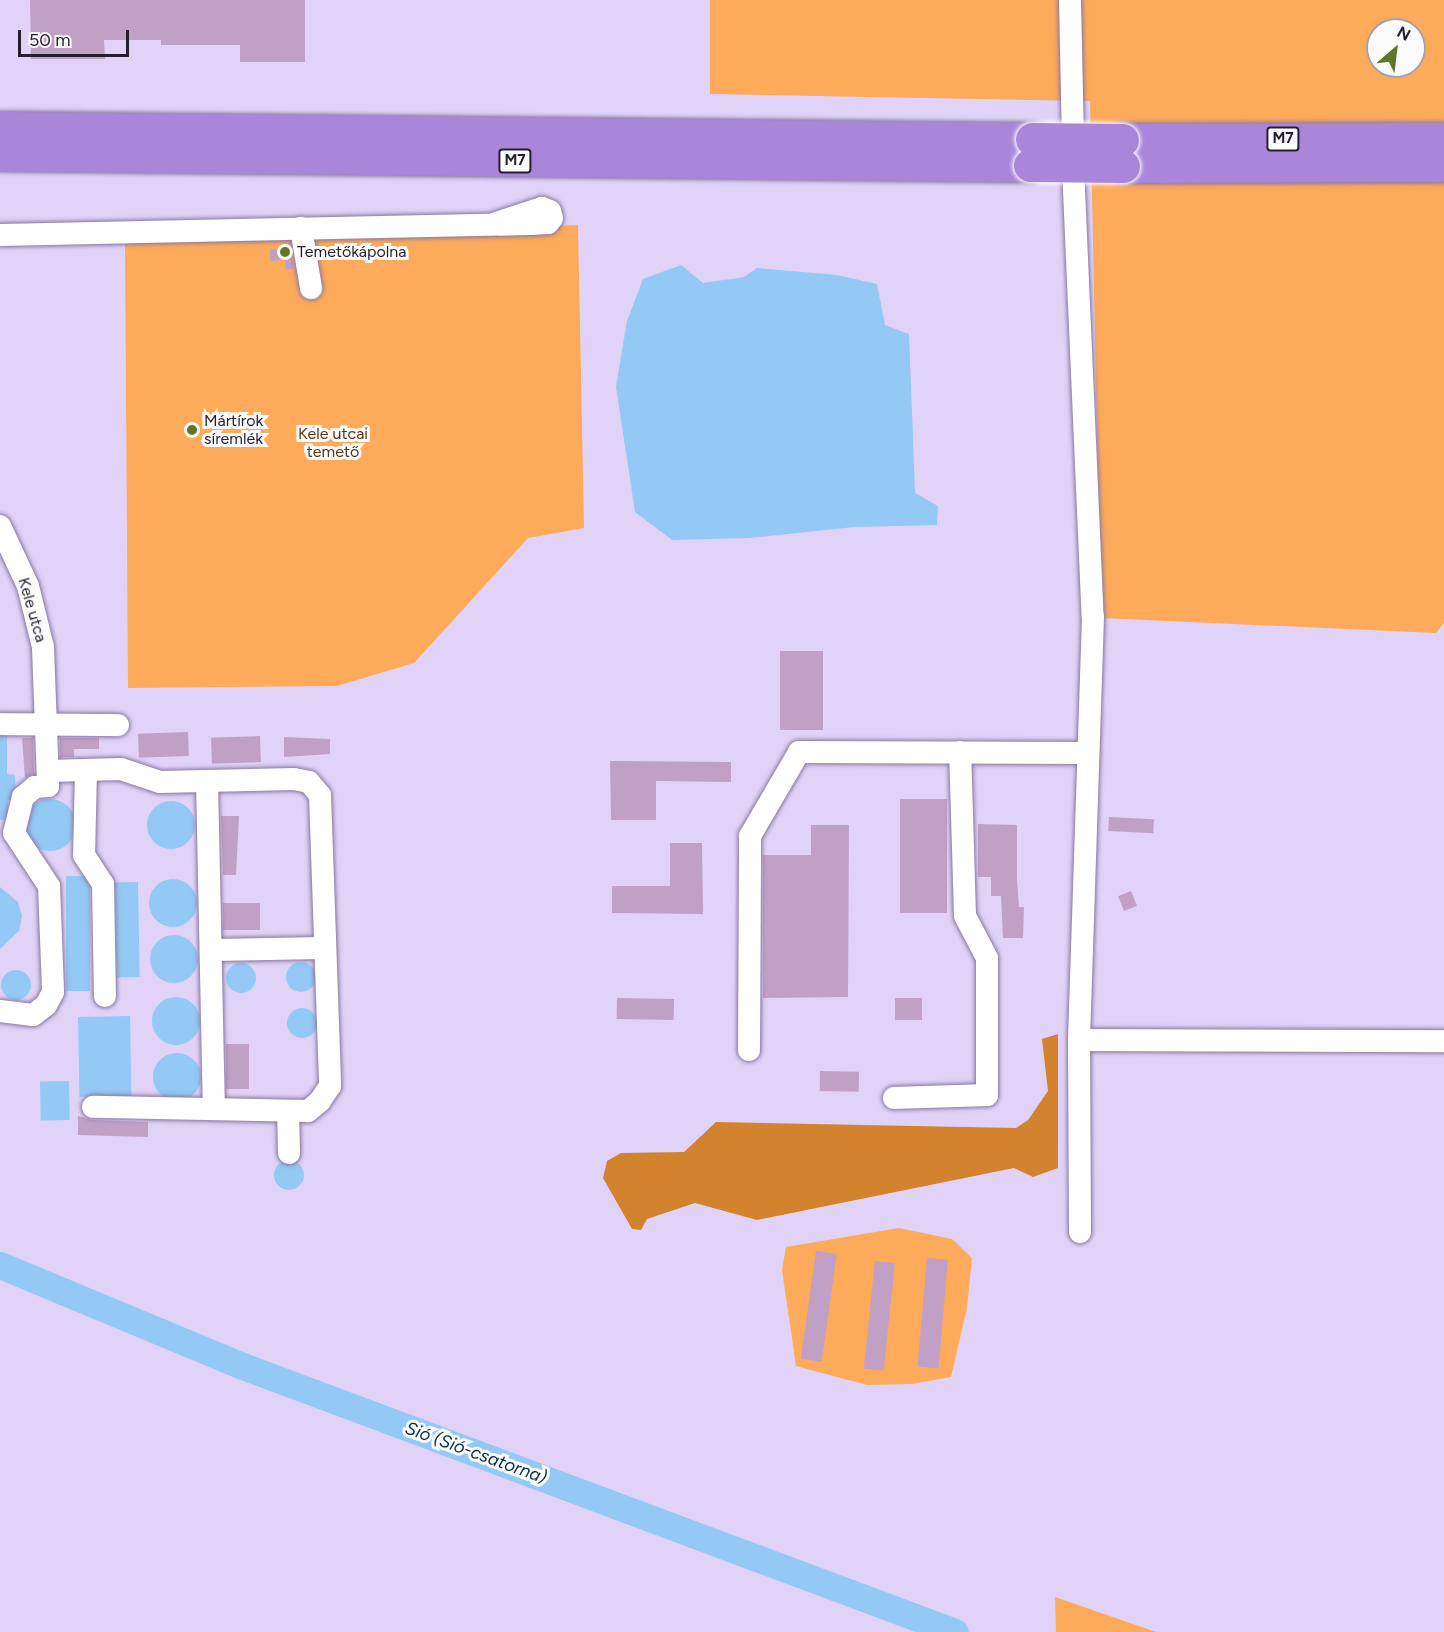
<!DOCTYPE html>
<html>
<head>
<meta charset="utf-8">
<style>
	body { margin:0 }
	#map { position:relative; width:1444px; height:1632px; overflow:hidden; background:#e1d3f8; font-family:Figtree,sans-serif }
	div>[style] { position:absolute }
	[style*='--x'] { left:calc(var(--x)*1px); top:calc(var(--y)*1px); width:calc(var(--w)*1px); rotate:calc(var(--a)*1deg) }
	.green>* { inset:0; background:#fdaa5b }
	.forest>* { inset:0; background:#d3822d }
	.water>* { inset:0; background:#93c9f4; transform-origin:0 0 }
	.round { border-radius:50% }
	.river>* { height:27px; margin:-13.5px; padding:0 13.5px; transform-origin:13.5px; border-radius:13.5px; background:#93c9f4 }
	.building>* { inset:0; background:#c1a0c6; transform-origin:0 0 }
	.roads { filter:drop-shadow(0 0 2px #8878a2) drop-shadow(0 0 2px #8878a2) }
	.minor>* { height:22px; margin:-11px; padding:0 11px; transform-origin:11px; border-radius:11px; background:#fff }
	.highway>* { height:33px; margin:-16.5px; padding:0 16.5px; transform-origin:16.5px; border-radius:16.5px; background:#a986da }
	.bridges { filter:drop-shadow(0 0 2px #fff) drop-shadow(0 0 2px #fff) }
	.highway-bridge>* { height:33px; margin:-16.5px; padding:0 16.5px; transform-origin:16.5px; border-radius:16.5px; background:#a986da }
	.dots>* { width:16px; height:16px; translate:-50% -50%; box-sizing:border-box; border:3px solid #fbfbfb; border-radius:50% }
	span { translate:-50% -50%; white-space:nowrap; text-align:center; line-height:1.15; -webkit-text-stroke:6px #fbfbfb; paint-order:stroke }
	.shield-label span { padding:2px 4px; background:#fbfbfb; border:2px solid; border-radius:4px; -webkit-text-stroke-width:0 }
	.shield-label { font-size:15px; color:#251e2f; font-weight:700 }
	.poi-label { font-size:16px; color:#251e2f }
	.left { translate:0 -50%; text-align:left }
	.park-label { font-size:16px; color:#583615 }
	.street-label { font-size:16px; color:#251e2f }
	.water-label { font-size:18px; color:#04304b; font-style:italic }
	.north { position:absolute; left:1366px; top:18px; width:60px; height:60px; box-sizing:border-box; background:#fbfbfb; border:2px solid #a5a3a9; border-radius:50%; rotate:28deg; font-size:16px; font-weight:700; line-height:24px; text-align:center; color:#251e2f }
	.north::after { content:''; display:block; margin:auto; width:21px; height:27px; background:#617525; clip-path:polygon(50% 0,100% 100%,50% 72%,0 100%) }
	.scale { position:absolute; left:18px; top:30px; width:111px; height:27px; box-sizing:border-box; border:3px solid #251e2f; border-top:0; padding-left:8px; font-size:18px; line-height:21px; white-space:nowrap; color:#251e2f; -webkit-text-stroke:4px #fbfbfb; paint-order:stroke }
</style>
</head>
<body>
<div id="map">
	<div class="green">
		<div style="clip-path:polygon(evenodd,710px 0,1444px 0,1444px 623px,1436px 633px,1101px 618px,1090px 101px,710px 94px,710px 0,1378px 30px,1414px 30px,1414px 66px,1378px 66px,1378px 30px)"></div>
		<div style="clip-path:polygon(578px 225px,584px 528px,528px 538px,414px 663px,337px 686px,128px 688px,125px 242px)"></div>
		<div style="clip-path:polygon(899px 1228px,952px 1239px,972px 1258px,967px 1308px,951px 1377px,912px 1384px,867px 1385px,796px 1366px,782px 1270px,786px 1247px)"></div>
		<div style="clip-path:polygon(1055px 1597px,1156px 1632px,1056px 1632px)"></div>
	</div>
	<div class="forest">
		<div style="clip-path:polygon(1058px 1034px,1058px 1168px,1033px 1177px,1014px 1168px,757px 1220px,695px 1203px,647px 1219px,641px 1230px,632px 1229px,603px 1178px,607px 1161px,621px 1153px,684px 1152px,716px 1122px,1016px 1128px,1028px 1120px,1048px 1091px,1042px 1039px)"></div>
	</div>
	<div class="water">
		<div style="clip-path:polygon(681px 265px,703px 283px,744px 277px,757px 268px,837px 275px,877px 284px,885px 325px,909px 334px,915px 493px,938px 506px,937px 525px,854px 527px,749px 538px,672px 540px,635px 512px,616px 387px,627px 321px,643px 279px)"></div>
		<div style="clip-path:polygon(0 735px,7px 735px,7px 774px,15px 775px,16px 799px,8px 800px,8px 819px,0 820px)"></div>
		<div class="round" style="left:24px;top:799px;width:52px;height:52px"></div>
		<div class="round" style="left:147px;top:801px;width:48px;height:48px"></div>
		<div style="left:66px;top:876px;width:24px;height:115px"></div>
		<div class="round" style="left:149px;top:879px;width:48px;height:48px"></div>
		<div style="left:138px;top:882px;width:95px;height:23px;rotate:89deg"></div>
		<div style="clip-path:polygon(0 887px,18px 902px,22px 916px,19px 931px,0 949px)"></div>
		<div class="round" style="left:150px;top:935px;width:48px;height:48px"></div>
		<div class="round" style="left:286px;top:962px;width:30px;height:30px"></div>
		<div class="round" style="left:226px;top:963px;width:30px;height:30px"></div>
		<div class="round" style="left:1px;top:970px;width:30px;height:30px"></div>
		<div class="round" style="left:152px;top:997px;width:48px;height:48px"></div>
		<div class="round" style="left:287px;top:1008px;width:30px;height:30px"></div>
		<div style="left:130px;top:1016px;width:80px;height:52px;rotate:89deg"></div>
		<div class="round" style="left:153px;top:1053px;width:48px;height:48px"></div>
		<div style="left:69px;top:1081px;width:39px;height:29px;rotate:89deg"></div>
		<div class="round" style="left:274px;top:1160px;width:30px;height:30px"></div>
	</div>
	<div class="river">
		<div style="--x:0;--y:1265;--w:260;--a:22.6"></div>
		<div style="--x:240;--y:1365;--w:763;--a:20.48"></div>
	</div>
	<div class="building">
		<div style="clip-path:polygon(30px 0,305px 0,305px 62px,240px 62px,240px 45px,161px 45px,161px 40px,104px 40px,105px 59px,31px 59px)"></div>
		<div style="clip-path:polygon(285px 243px,290px 243px,294px 269px,286px 269px,285px 260px,270px 261px,270px 249px,285px 249px)"></div>
		<div style="left:780px;top:651px;width:43px;height:79px"></div>
		<div style="left:188px;top:732px;width:24px;height:50px;rotate:88deg"></div>
		<div style="left:260px;top:736px;width:26px;height:49px;rotate:88deg"></div>
		<div style="clip-path:polygon(284px 737px,330px 739px,330px 754px,284px 757px)"></div>
		<div style="clip-path:polygon(22px 738px,33px 738px,34px 774px,25px 778px)"></div>
		<div style="clip-path:polygon(60px 738px,99px 738px,99px 749px,74px 749px,74px 757px,60px 757px)"></div>
		<div style="clip-path:polygon(610px 761px,731px 762px,731px 782px,656px 781px,656px 820px,611px 820px)"></div>
		<div style="left:900px;top:799px;width:47px;height:114px"></div>
		<div style="clip-path:polygon(221px 816px,239px 816px,236px 875px,223px 875px)"></div>
		<div style="left:1109px;top:817px;width:45px;height:14px;rotate:3deg"></div>
		<div style="clip-path:polygon(978px 824px,1017px 825px,1017px 880px,1019px 907px,1024px 907px,1023px 938px,1003px 938px,1001px 896px,991px 896px,991px 877px,978px 877px)"></div>
		<div style="clip-path:polygon(811px 825px,849px 825px,848px 997px,763px 998px,763px 855px,811px 855px)"></div>
		<div style="clip-path:polygon(670px 843px,702px 843px,703px 914px,612px 913px,612px 886px,670px 886px)"></div>
		<div style="left:1131px;top:891px;width:16px;height:14px;rotate:68deg"></div>
		<div style="left:260px;top:903px;width:27px;height:37px;rotate:90deg"></div>
		<div style="left:617px;top:998px;width:57px;height:21px;rotate:1deg"></div>
		<div style="left:895px;top:998px;width:27px;height:22px"></div>
		<div style="left:226px;top:1044px;width:23px;height:45px"></div>
		<div style="left:820px;top:1071px;width:39px;height:20px;rotate:1deg"></div>
		<div style="clip-path:polygon(78px 1116px,93px 1120px,148px 1122px,148px 1137px,78px 1135px)"></div>
		<div style="left:816px;top:1251px;width:21px;height:109px;rotate:8deg"></div>
		<div style="left:927px;top:1258px;width:21px;height:109px;rotate:5deg"></div>
		<div style="left:875px;top:1261px;width:20px;height:108px;rotate:6deg"></div>
	</div>
	<div class="roads">
		<div class="minor">
			<div style="--x:1070;--y:0;--w:190;--a:88.8"></div>
			<div style="--x:1074;--y:190;--w:427;--a:87.5"></div>
			<div style="--x:1093;--y:617;--w:423;--a:91.9"></div>
			<div style="--x:1079;--y:1040;--w:192;--a:89.7"></div>
			<div style="--x:301;--y:228;--w:61;--a:80.5"></div>
			<div style="--x:0;--y:235;--w:531;--a:-1.19"></div>
			<div style="--x:531;--y:224;--w:17;--a:-3"></div>
			<div style="--x:548;--y:223;--w:6;--a:-51"></div>
			<div style="--x:552;--y:218;--w:7;--a:-106"></div>
			<div style="--x:550;--y:211;--w:9;--a:-159"></div>
			<div style="--x:542;--y:208;--w:48;--a:161.9"></div>
			<div style="--x:0;--y:526;--w:66;--a:65"></div>
			<div style="--x:28;--y:586;--w:63;--a:76.2"></div>
			<div style="--x:43;--y:647;--w:139;--a:87.9"></div>
			<div style="--x:48;--y:786;--w:13;--a:176"></div>
			<div style="--x:35;--y:787;--w:16;--a:140"></div>
			<div style="--x:23;--y:797;--w:37;--a:104"></div>
			<div style="--x:14;--y:833;--w:64;--a:56.6"></div>
			<div style="--x:49;--y:886;--w:106;--a:87.8"></div>
			<div style="--x:53;--y:992;--w:15;--a:118"></div>
			<div style="--x:46;--y:1005;--w:16;--a:142"></div>
			<div style="--x:33;--y:1015;--w:33;--a:-173"></div>
			<div style="--x:0;--y:724;--w:118;--a:0.5"></div>
			<div style="--x:86;--y:770;--w:85;--a:91.3"></div>
			<div style="--x:84;--y:855;--w:35;--a:57"></div>
			<div style="--x:103;--y:884;--w:112;--a:89"></div>
			<div style="--x:48;--y:771;--w:73;--a:-1.6"></div>
			<div style="--x:121;--y:769;--w:41;--a:18.4"></div>
			<div style="--x:160;--y:782;--w:134;--a:-1.3"></div>
			<div style="--x:294;--y:779;--w:15;--a:11"></div>
			<div style="--x:309;--y:782;--w:17;--a:50"></div>
			<div style="--x:320;--y:795;--w:291;--a:88"></div>
			<div style="--x:330;--y:1086;--w:18;--a:124"></div>
			<div style="--x:320;--y:1101;--w:16;--a:140"></div>
			<div style="--x:308;--y:1111;--w:215;--a:-178.9"></div>
			<div style="--x:207;--y:781;--w:328;--a:88.8"></div>
			<div style="--x:211;--y:950;--w:114;--a:-1"></div>
			<div style="--x:1079;--y:1040;--w:365;--a:0.2"></div>
			<div style="--x:749;--y:1050;--w:214;--a:-89.7"></div>
			<div style="--x:750;--y:836;--w:97;--a:-59.7"></div>
			<div style="--x:799;--y:752;--w:288;--a:0.2"></div>
			<div style="--x:894;--y:1098;--w:93;--a:-1.8"></div>
			<div style="--x:987;--y:1095;--w:137;--a:-90"></div>
			<div style="--x:987;--y:958;--w:47;--a:-117.6"></div>
			<div style="--x:965;--y:916;--w:164;--a:-91.7"></div>
			<div style="--x:288;--y:1111;--w:42;--a:88.6"></div>
		</div>
		<div class="highway">
			<div style="--x:0;--y:128;--w:1032;--a:0.61"></div>
			<div style="--x:1122;--y:140;--w:322;--a:-0.2"></div>
			<div style="--x:0;--y:154;--w:1030;--a:0.61"></div>
			<div style="--x:1123;--y:166;--w:321;--a:-0.2"></div>
		</div>
	</div>
	<div class="bridges">
		<div class="highway-bridge">
			<div style="--x:1032;--y:139;--w:90;--a:0.6"></div>
			<div style="--x:1030;--y:165;--w:93;--a:0.6"></div>
		</div>
	</div>
	<div class="dots">
		<div style="left:285px;top:252px;background:#617525"></div>
		<div style="left:192px;top:430px;background:#617525"></div>
	</div>
	<div class="shield-label">
		<span style="left:1283px;top:139px">M7</span>
		<span style="left:515px;top:161px">M7</span>
	</div>
	<div class="poi-label">
		<span class="left" style="left:297px;top:252px">Temetőkápolna</span>
		<span class="left" style="left:204px;top:430px">Mártírok<br>síremlék</span>
	</div>
	<div class="park-label">
		<span style="left:333px;top:443px">Kele utcai<br>temető</span>
	</div>
	<div class="street-label">
		<span style="left:32px;top:610px;rotate:74deg">Kele utca</span>
	</div>
	<div class="water-label">
		<span style="left:476px;top:1453px;rotate:20deg">Sió (Sió-csatorna)</span>
	</div>
	<div class="north">N</div>
	<div class="scale">50 m</div>
</div>
</body>
</html>
